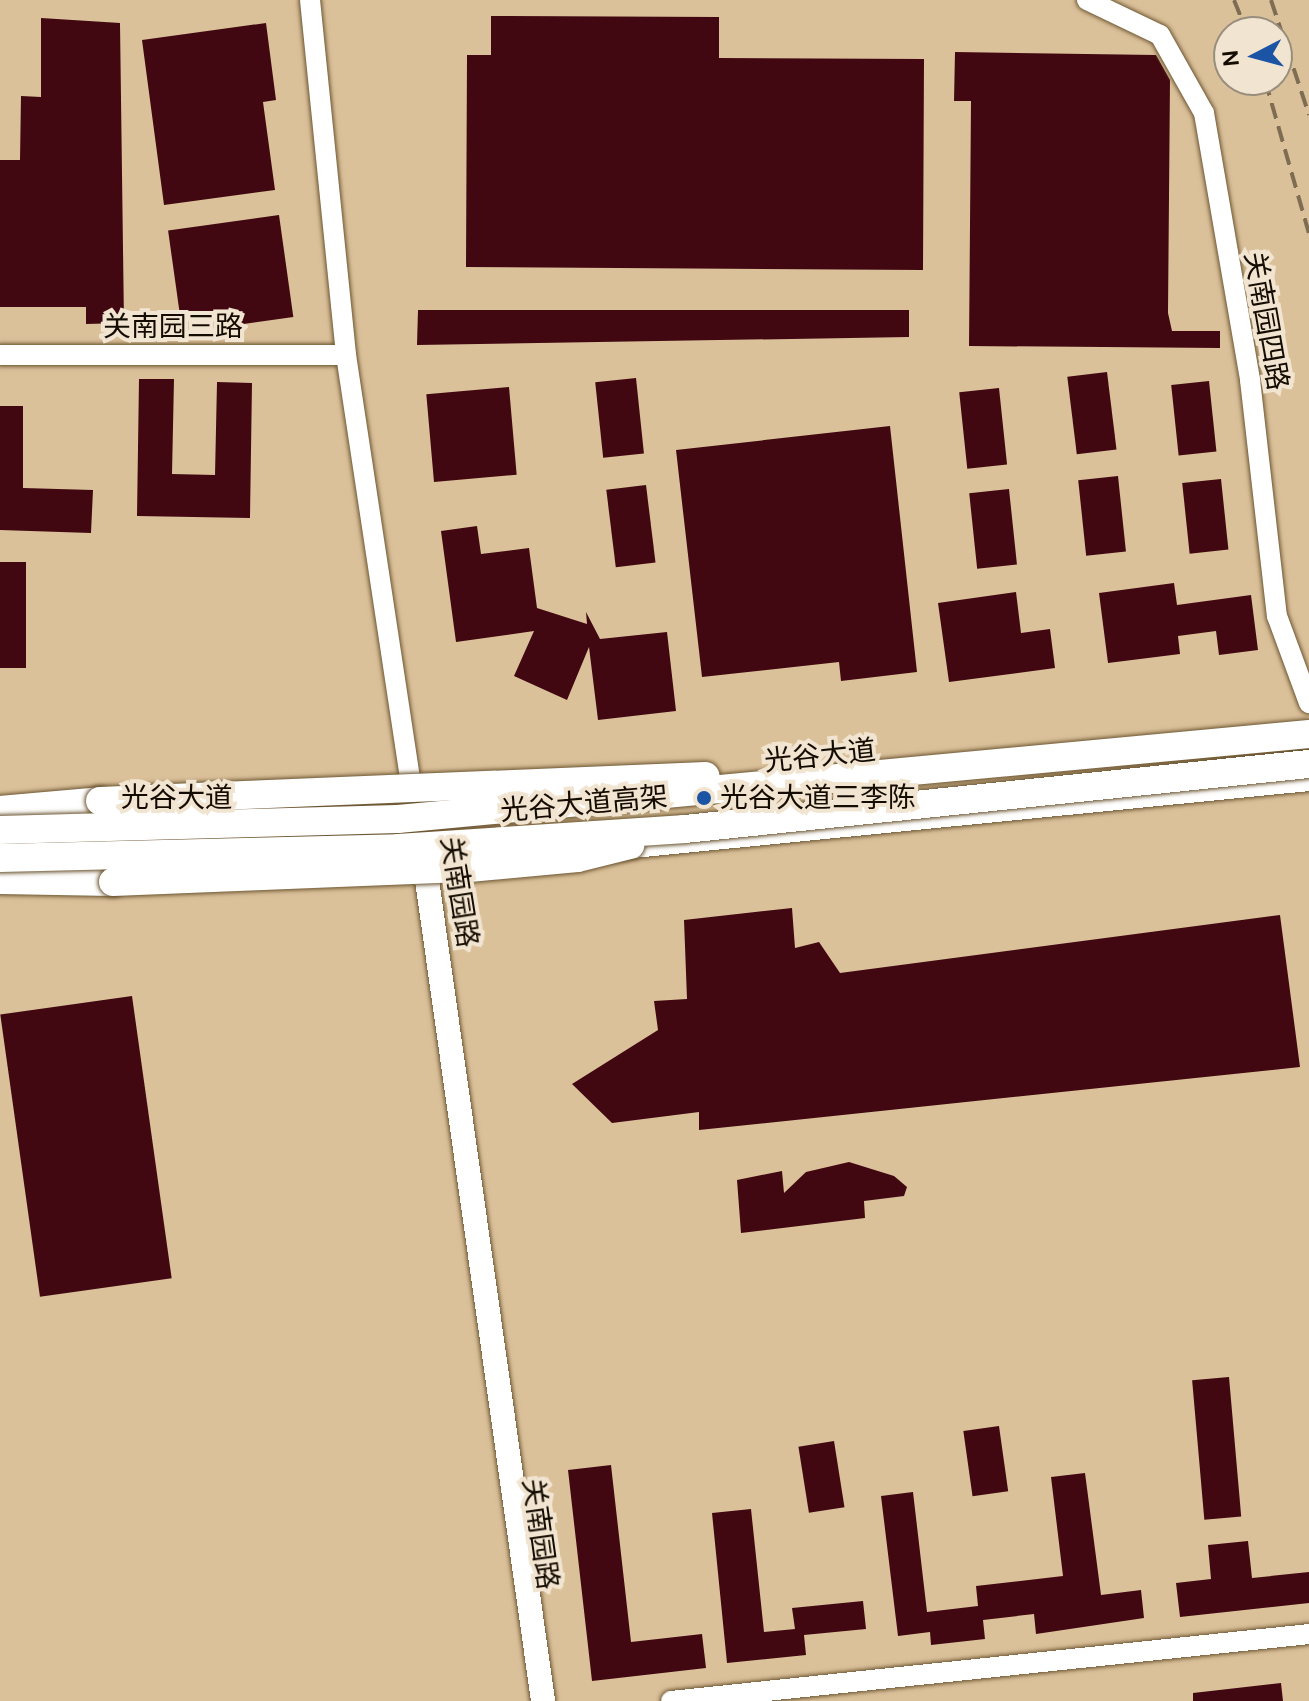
<!DOCTYPE html>
<html>
<head>
<meta charset="utf-8">
<style>
	body { margin:0 }
	#map { position:relative; width:1309px; height:1701px; overflow:hidden; background:#dbc19a; font-family:"DM Sans","Noto Sans SC",sans-serif }
	div>[style] { position:absolute }
	[style*='--x'] { left:calc(var(--x)*1px); top:calc(var(--y)*1px); width:calc(var(--w)*1px); rotate:calc(var(--a)*1deg) }
	.building>* { inset:0; background:#410811; transform-origin:0 0 }
	.roads { filter:drop-shadow(0 0 2px #6c5632) drop-shadow(0 0 2px #6c5632) }
	.minor>* { height:20px; margin:-10px; padding:0 10px; transform-origin:10px; border-radius:10px; background:#fff }
	.major>* { height:24px; margin:-12px; padding:0 12px; transform-origin:12px; border-radius:12px; background:#fff }
	.highway>* { height:28px; margin:-14px; padding:0 14px; transform-origin:14px; border-radius:14px; background:#fff }
	.rail>* { height:4px; margin-top:-2px; transform-origin:0; background:repeating-linear-gradient(90deg,#7f6d53 0 16px,transparent 0 24px) }
	.bridges { filter:drop-shadow(0 0 2px #6c5632) drop-shadow(0 0 2px #6c5632) }
	.highway-bridge>* { height:28px; margin:-14px; padding:0 14px; transform-origin:14px; border-radius:14px; background:#fff }
	.dots>* { width:22px; height:22px; translate:-50% -50%; box-sizing:border-box; border:4px solid #f1e4d0; border-radius:50% }
	span { translate:-50% -50%; white-space:nowrap; text-align:center; line-height:1.15; -webkit-text-stroke:8px #f1e4d0; paint-order:stroke }
	.street-label { font-size:28px; color:#150c01 }
	.poi-label { font-size:28px; color:#150c01 }
	.left { translate:0 -50%; text-align:left }
	.north { position:absolute; left:1213px; top:16px; width:80px; height:80px; box-sizing:border-box; background:#f1e4d0; border:2px solid #998e7d; border-radius:50%; rotate:264deg; font-size:22px; font-weight:700; line-height:32px; text-align:center; color:#150c01 }
	.north::after { content:''; display:block; margin:auto; width:28px; height:36px; background:#1b53a5; clip-path:polygon(50% 0,100% 100%,50% 72%,0 100%) }
</style>
</head>
<body>
<div id="map">
	<div class="building">
		<div style="clip-path:polygon(491px 16px,719px 17px,719px 58px,924px 59px,923px 270px,466px 267px,467px 55px,491px 55px)"></div>
		<div style="clip-path:polygon(41px 18px,120px 23px,124px 323px,86px 324px,86px 307px,0 307px,0 160px,20px 160px,21px 96px,41px 97px)"></div>
		<div style="clip-path:polygon(266px 23px,276px 100px,263px 102px,275px 190px,164px 205px,142px 40px)"></div>
		<div style="clip-path:polygon(955px 52px,1156px 55px,1170px 80px,1168px 313px,1172px 331px,1220px 331px,1220px 348px,969px 346px,971px 101px,954px 101px)"></div>
		<div style="left:279px;top:215px;width:103px;height:112px;rotate:82deg"></div>
		<div style="clip-path:polygon(418px 310px,909px 310px,909px 337px,417px 345px)"></div>
		<div style="left:1107px;top:372px;width:78px;height:40px;rotate:83deg"></div>
		<div style="left:636px;top:378px;width:76px;height:41px;rotate:84deg"></div>
		<div style="clip-path:polygon(139px 379px,174px 379px,172px 474px,215px 475px,217px 382px,252px 383px,250px 518px,137px 516px)"></div>
		<div style="left:1209px;top:381px;width:71px;height:38px;rotate:84deg"></div>
		<div style="left:509px;top:387px;width:88px;height:83px;rotate:85deg"></div>
		<div style="left:999px;top:388px;width:77px;height:40px;rotate:84deg"></div>
		<div style="clip-path:polygon(0 406px,23px 406px,23px 488px,93px 490px,91px 533px,0 530px)"></div>
		<div style="clip-path:polygon(890px 426px,917px 672px,841px 681px,839px 662px,702px 677px,676px 450px)"></div>
		<div style="left:1118px;top:476px;width:76px;height:40px;rotate:84deg"></div>
		<div style="left:1221px;top:479px;width:71px;height:39px;rotate:84deg"></div>
		<div style="left:646px;top:485px;width:78px;height:40px;rotate:83deg"></div>
		<div style="left:1009px;top:489px;width:76px;height:40px;rotate:84deg"></div>
		<div style="clip-path:polygon(477px 526px,481px 554px,529px 548px,537px 608px,587px 624px,586px 612px,600px 639px,667px 632px,676px 711px,598px 720px,589px 647px,567px 700px,514px 676px,534px 631px,456px 642px,441px 531px)"></div>
		<div style="left:0;top:562px;width:26px;height:106px"></div>
		<div style="clip-path:polygon(1174px 583px,1177px 605px,1251px 595px,1258px 650px,1219px 655px,1216px 631px,1178px 636px,1180px 654px,1108px 663px,1099px 593px)"></div>
		<div style="clip-path:polygon(1016px 592px,1021px 633px,1050px 629px,1055px 668px,949px 682px,938px 603px)"></div>
		<div style="clip-path:polygon(792px 908px,795px 948px,819px 942px,840px 973px,1280px 915px,1300px 1067px,699px 1130px,699px 1112px,612px 1123px,572px 1084px,658px 1030px,654px 1001px,687px 999px,684px 920px)"></div>
		<div style="left:132px;top:996px;width:285px;height:133px;rotate:82deg"></div>
		<div style="clip-path:polygon(849px 1162px,894px 1176px,907px 1187px,904px 1196px,864px 1201px,865px 1218px,741px 1233px,737px 1180px,782px 1171px,784px 1193px,806px 1172px)"></div>
		<div style="left:1229px;top:1377px;width:140px;height:37px;rotate:85deg"></div>
		<div style="left:999px;top:1426px;width:66px;height:36px;rotate:82deg"></div>
		<div style="left:834px;top:1441px;width:67px;height:36px;rotate:81deg"></div>
		<div style="clip-path:polygon(611px 1465px,631px 1642px,702px 1634px,706px 1668px,592px 1681px,568px 1470px)"></div>
		<div style="clip-path:polygon(1085px 1473px,1101px 1595px,1141px 1590px,1144px 1618px,1036px 1634px,1034px 1614px,983px 1620px,985px 1639px,931px 1645px,930px 1632px,898px 1636px,881px 1496px,913px 1492px,927px 1612px,978px 1606px,976px 1586px,1063px 1576px,1051px 1477px)"></div>
		<div style="clip-path:polygon(751px 1509px,764px 1632px,795px 1629px,792px 1608px,863px 1601px,866px 1629px,804px 1635px,806px 1655px,727px 1663px,712px 1513px)"></div>
		<div style="clip-path:polygon(1248px 1541px,1252px 1578px,1309px 1572px,1309px 1603px,1180px 1617px,1176px 1583px,1211px 1579px,1208px 1545px)"></div>
		<div style="clip-path:polygon(1281px 1683px,1283px 1701px,1193px 1701px,1193px 1693px)"></div>
	</div>
	<div class="roads">
		<div class="minor">
			<div style="--x:310;--y:0;--w:357;--a:84.2"></div>
			<div style="--x:346;--y:355;--w:448;--a:81.4"></div>
			<div style="--x:1087;--y:0;--w:81;--a:25.6"></div>
			<div style="--x:1160;--y:35;--w:90;--a:60.6"></div>
			<div style="--x:1204;--y:113;--w:271;--a:80.2"></div>
			<div style="--x:1250;--y:380;--w:238;--a:83.5"></div>
			<div style="--x:1277;--y:616;--w:93;--a:69.8"></div>
			<div style="--x:0;--y:355;--w:346;--a:0"></div>
			<div style="--x:671;--y:1701;--w:642;--a:-5.99"></div>
		</div>
		<div class="major">
			<div style="--x:613;--y:848;--w:699;--a:-5.66"></div>
			<div style="--x:423;--y:852;--w:857;--a:81.95"></div>
		</div>
		<div class="highway">
			<div style="--x:0;--y:810;--w:100;--a:-5.1"></div>
			<div style="--x:0;--y:880;--w:113;--a:1"></div>
		</div>
	</div>
	<div class="rail">
		<div style="--x:1234;--y:0;--w:35;--a:68"></div>
		<div style="--x:1271;--y:0;--w:121;--a:71.7"></div>
		<div style="--x:1265;--y:80;--w:159;--a:74"></div>
	</div>
	<div class="bridges">
		<div class="highway-bridge">
			<div style="--x:100;--y:801;--w:606;--a:-2.37"></div>
			<div style="--x:0;--y:830;--w:398;--a:-1.6"></div>
			<div style="--x:398;--y:819;--w:915;--a:-5.33"></div>
			<div style="--x:0;--y:858;--w:398;--a:-1.4"></div>
			<div style="--x:398;--y:848;--w:288;--a:-3.8"></div>
			<div style="--x:685;--y:829;--w:627;--a:-5.95"></div>
			<div style="--x:113;--y:882;--w:356;--a:-2.3"></div>
			<div style="--x:469;--y:868;--w:109;--a:-5.2"></div>
			<div style="--x:578;--y:858;--w:54;--a:-14"></div>
		</div>
	</div>
	<div class="dots">
		<div style="left:704px;top:798px;background:#1b53a5"></div>
	</div>
	<div class="street-label">
		<span style="left:1266px;top:321px;rotate:80deg">关南园四路</span>
		<span style="left:173px;top:327px">关南园三路</span>
		<span style="left:820px;top:756px;rotate:-6deg">光谷大道</span>
		<span style="left:177px;top:798px">光谷大道</span>
		<span style="left:584px;top:804px;rotate:-5deg">光谷大道高架</span>
		<span style="left:459px;top:892px;rotate:81deg">关南园路</span>
		<span style="left:540px;top:1534px;rotate:82deg">关南园路</span>
	</div>
	<div class="poi-label">
		<span class="left" style="left:720px;top:798px">光谷大道三李陈</span>
	</div>
	<div class="north">N</div>
</div>
</body>
</html>
